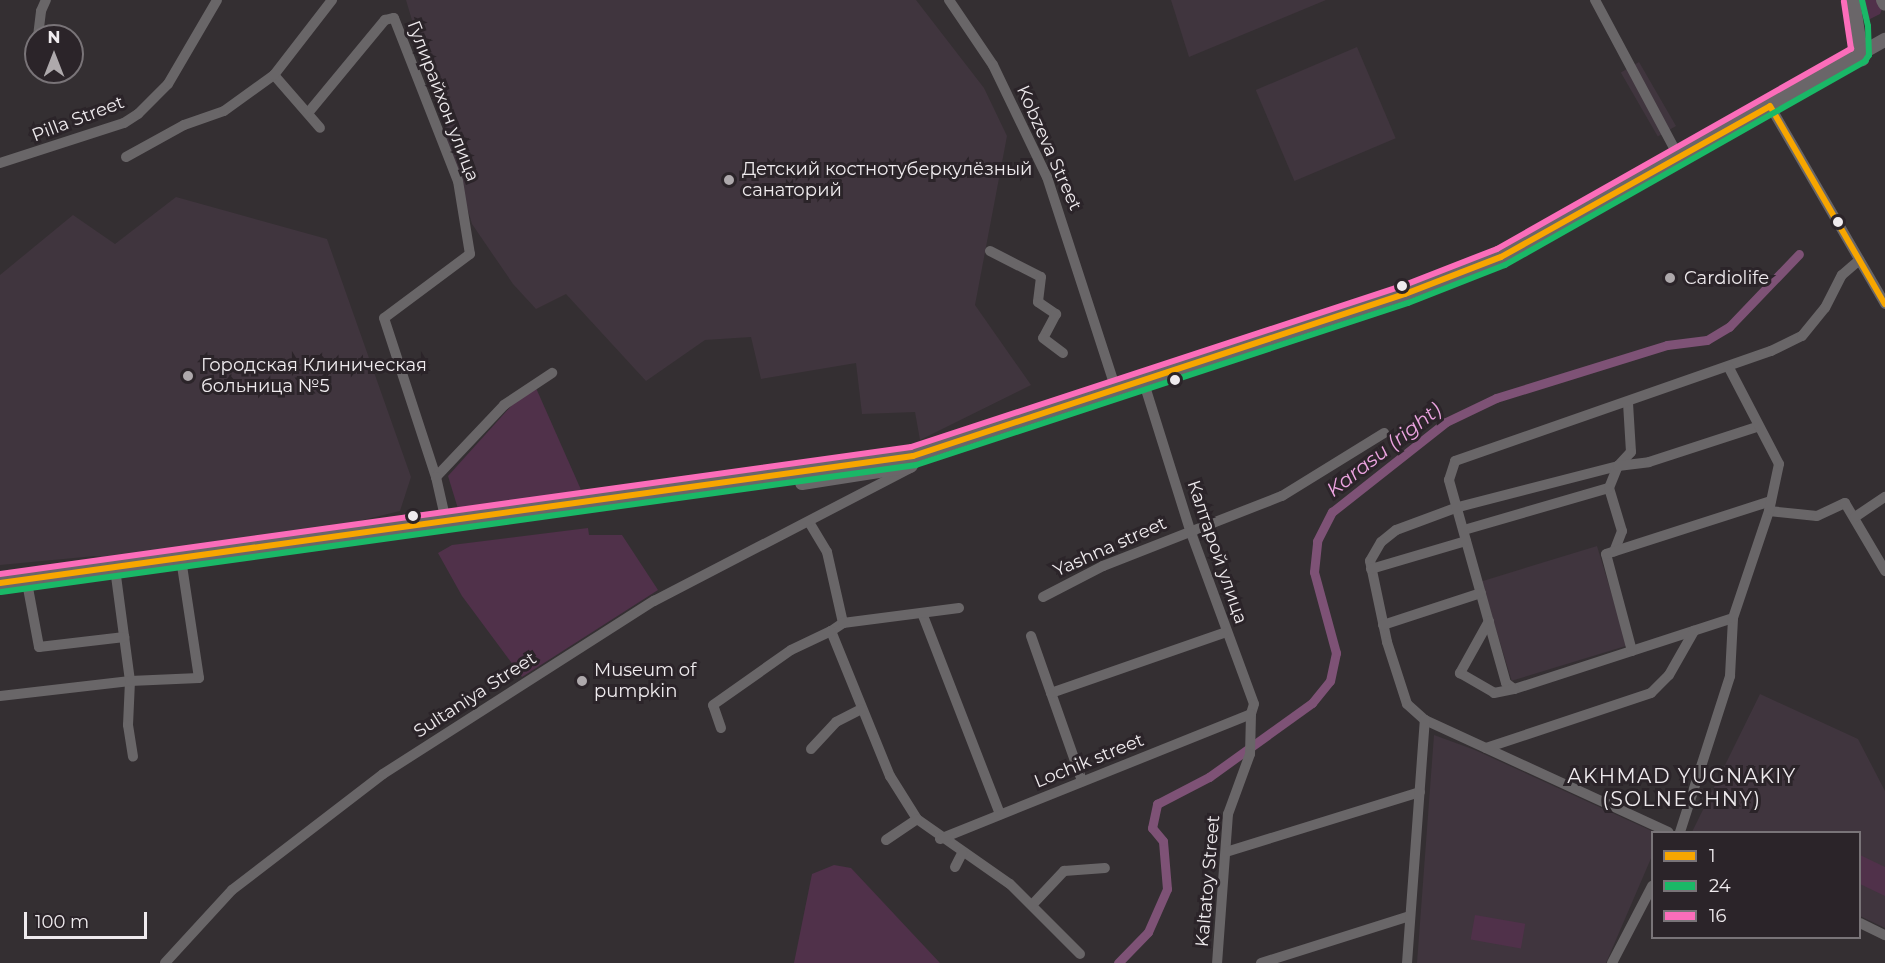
<!DOCTYPE html>
<html>
<head>
<meta charset="utf-8">
<style>
	body { margin:0 }
	#map { position:relative; width:1885px; height:963px; overflow:hidden; background:#342f32; font-family:Montserrat,sans-serif }
	div>[style] { position:absolute }
	[style*='--x'] { left:calc(var(--x)*1px); top:calc(var(--y)*1px); width:calc(var(--w)*1px); rotate:calc(var(--a)*1deg) }
	.built>* { inset:0; background:#40353e; transform-origin:0 0 }
	.green>* { inset:0; background:#50314a; transform-origin:0 0 }
	.canal>* { height:9px; margin:-4.5px; padding:0 4.5px; transform-origin:4.5px; border-radius:4.5px; background:#7e5276 }
	.minor>* { height:10px; margin:-5px; padding:0 5px; transform-origin:5px; border-radius:5px; background:#696668 }
	.major>* { height:14px; margin:-7px; padding:0 7px; transform-origin:7px; border-radius:7px; background:#6a6669 }
	.bus-1>* { height:6px; margin:-3px; padding:0 3px; transform-origin:3px; border-radius:3px; background:#f7a600 }
	.bus-2>* { height:6px; margin:-3px; padding:0 3px; transform-origin:3px; border-radius:3px; background:#1ab867 }
	.bus-3>* { height:6px; margin:-3px; padding:0 3px; transform-origin:3px; border-radius:3px; background:#fb6dba }
	.dots>* { width:16px; height:16px; translate:-50% -50%; box-sizing:border-box; border:3px solid #2b2429; border-radius:50% }
	span { translate:-50% -50%; white-space:nowrap; text-align:center; line-height:1.15; -webkit-text-stroke:6px #2b2429; paint-order:stroke }
	.street-label { font-size:18px; color:#efebee }
	.poi-label { font-size:18px; color:#efebee }
	.left { translate:0 -50%; text-align:left }
	.water-label { font-size:20px; color:#eca4e0; font-style:italic }
	.neighbourhood-label { font-size:20px; color:#efebee; letter-spacing:1.5px }
	.legend { position:absolute; left:1651px; top:831px; width:210px; height:108px; box-sizing:border-box; background:#2b2429; border:2px solid #797478; margin:0; padding:8px 10px; list-style:none; font-size:18px; color:#efebee }
	.legend li { display:flex; align-items:center; gap:12px; height:30px }
	.legend b { width:30px; border:2px solid #797478 }
	.north { position:absolute; left:24px; top:24px; width:60px; height:60px; box-sizing:border-box; background:#2b2429; border:2px solid #797478; border-radius:50%; rotate:0deg; font-size:16px; font-weight:700; line-height:24px; text-align:center; color:#efebee }
	.north::after { content:''; display:block; margin:auto; width:21px; height:27px; background:#aea9ac; clip-path:polygon(50% 0,100% 100%,50% 72%,0 100%) }
	.scale { position:absolute; left:24px; top:912px; width:123px; height:27px; box-sizing:border-box; border:3px solid #efebee; border-top:0; padding-left:8px; font-size:18px; line-height:21px; white-space:nowrap; color:#efebee; -webkit-text-stroke:4px #2b2429; paint-order:stroke }
</style>
</head>
<body>
<div id="map">
	<div class="built">
		<div style="clip-path:polygon(406px 0,916px 0,984px 88px,1007px 136px,975px 305px,1031px 385px,920px 440px,915px 412px,862px 414px,856px 363px,761px 379px,751px 337px,705px 340px,646px 381px,566px 294px,536px 309px,513px 284px,472px 224px)"></div>
		<div style="clip-path:polygon(1171px 0,1326px 0,1189px 57px)"></div>
		<div style="left:1357px;top:47px;width:99px;height:110px;rotate:67deg"></div>
		<div style="left:1639px;top:62px;width:74px;height:21px;rotate:60deg"></div>
		<div style="clip-path:polygon(176px 197px,327px 239px,411px 477px,400px 511px,342px 525px,107px 558px,95px 556px,0 565px,0 275px,73px 215px,115px 244px)"></div>
		<div style="left:1597px;top:546px;width:104px;height:121px;rotate:73deg"></div>
		<div style="clip-path:polygon(1760px 694px,1858px 739px,1885px 791px,1885px 928px,1860px 916px,1860px 832px,1692px 832px)"></div>
		<div style="clip-path:polygon(1434px 735px,1475px 750px,1654px 832px,1652px 856px,1606px 963px,1417px 963px)"></div>
	</div>
	<div class="green">
		<div style="clip-path:polygon(1857px 0,1876px 0,1882px 9px,1880px 14px,1866px 21px)"></div>
		<div style="clip-path:polygon(536px 388px,582px 492px,459px 512px,448px 476px,512px 405px)"></div>
		<div style="clip-path:polygon(588px 528px,589px 535px,622px 535px,658px 590px,522px 677px,462px 596px,438px 553px,452px 545px)"></div>
		<div style="clip-path:polygon(1860px 855px,1885px 867px,1885px 896px,1860px 884px)"></div>
		<div style="clip-path:polygon(834px 865px,851px 868px,940px 963px,794px 963px,812px 874px)"></div>
		<div style="left:1475px;top:915px;width:51px;height:25px;rotate:10deg"></div>
	</div>
	<div class="canal">
		<div style="--x:1118;--y:963;--w:43;--a:-45.9"></div>
		<div style="--x:1148;--y:932;--w:47;--a:-66.2"></div>
		<div style="--x:1167;--y:889;--w:48;--a:-94.8"></div>
		<div style="--x:1163;--y:841;--w:17;--a:-130"></div>
		<div style="--x:1152;--y:828;--w:25;--a:-78"></div>
		<div style="--x:1157;--y:804;--w:59;--a:-27.4"></div>
		<div style="--x:1209;--y:777;--w:127;--a:-35.7"></div>
		<div style="--x:1312;--y:703;--w:28;--a:-51"></div>
		<div style="--x:1330;--y:681;--w:29;--a:-78"></div>
		<div style="--x:1336;--y:653;--w:84;--a:-105.2"></div>
		<div style="--x:1314;--y:572;--w:31;--a:-84"></div>
		<div style="--x:1317;--y:541;--w:33;--a:-63"></div>
		<div style="--x:1332;--y:512;--w:145;--a:-38.3"></div>
		<div style="--x:1446;--y:422;--w:55;--a:-25.6"></div>
		<div style="--x:1496;--y:398;--w:179;--a:-17.2"></div>
		<div style="--x:1667;--y:345;--w:40;--a:-7.1"></div>
		<div style="--x:1707;--y:340;--w:26;--a:-31"></div>
		<div style="--x:1729;--y:327;--w:101;--a:-46.2"></div>
	</div>
	<div class="minor">
		<div style="--x:949;--y:0;--w:78;--a:55.9"></div>
		<div style="--x:993;--y:65;--w:124;--a:64.3"></div>
		<div style="--x:1047;--y:177;--w:223;--a:72"></div>
		<div style="--x:1595;--y:0;--w:166;--a:61.9"></div>
		<div style="--x:38;--y:36;--w:25;--a:-83"></div>
		<div style="--x:41;--y:11;--w:12;--a:-66"></div>
		<div style="--x:274;--y:75;--w:70;--a:49"></div>
		<div style="--x:308;--y:113;--w:121;--a:-50.4"></div>
		<div style="--x:385;--y:20;--w:9;--a:-13"></div>
		<div style="--x:394;--y:18;--w:175;--a:68.6"></div>
		<div style="--x:458;--y:181;--w:74;--a:80.7"></div>
		<div style="--x:470;--y:254;--w:107;--a:143.3"></div>
		<div style="--x:384;--y:318;--w:167;--a:71.9"></div>
		<div style="--x:436;--y:477;--w:99;--a:-46.6"></div>
		<div style="--x:504;--y:405;--w:58;--a:-33.7"></div>
		<div style="--x:1774;--y:113;--w:221;--a:59.8"></div>
		<div style="--x:126;--y:157;--w:66;--a:-28.9"></div>
		<div style="--x:184;--y:125;--w:42;--a:-19.3"></div>
		<div style="--x:224;--y:111;--w:62;--a:-35.8"></div>
		<div style="--x:274;--y:75;--w:95;--a:-52.3"></div>
		<div style="--x:0;--y:163;--w:130;--a:-17.9"></div>
		<div style="--x:124;--y:123;--w:17;--a:-33"></div>
		<div style="--x:138;--y:114;--w:42;--a:-45"></div>
		<div style="--x:168;--y:84;--w:97;--a:-59.7"></div>
		<div style="--x:990;--y:251;--w:57;--a:27"></div>
		<div style="--x:1041;--y:277;--w:25;--a:97"></div>
		<div style="--x:1038;--y:302;--w:22;--a:34"></div>
		<div style="--x:1056;--y:314;--w:27;--a:118"></div>
		<div style="--x:1043;--y:338;--w:25;--a:37"></div>
		<div style="--x:1143;--y:380;--w:157;--a:72.6"></div>
		<div style="--x:1190;--y:530;--w:185;--a:69.8"></div>
		<div style="--x:1254;--y:704;--w:10;--a:107"></div>
		<div style="--x:1251;--y:714;--w:40;--a:91.4"></div>
		<div style="--x:1250;--y:754;--w:64;--a:110.1"></div>
		<div style="--x:1228;--y:814;--w:149;--a:94.2"></div>
		<div style="--x:1628;--y:403;--w:49;--a:86.5"></div>
		<div style="--x:1631;--y:452;--w:19;--a:133"></div>
		<div style="--x:1618;--y:466;--w:165;--a:165.6"></div>
		<div style="--x:1458;--y:507;--w:66;--a:159.6"></div>
		<div style="--x:1396;--y:530;--w:19;--a:141"></div>
		<div style="--x:1381;--y:542;--w:22;--a:120"></div>
		<div style="--x:1370;--y:561;--w:83;--a:78.1"></div>
		<div style="--x:1387;--y:642;--w:65;--a:72.1"></div>
		<div style="--x:1407;--y:704;--w:24;--a:42"></div>
		<div style="--x:1425;--y:720;--w:268;--a:24.7"></div>
		<div style="--x:436;--y:477;--w:45;--a:77.2"></div>
		<div style="--x:1609;--y:488;--w:45;--a:73.2"></div>
		<div style="--x:1622;--y:531;--w:22;--a:111"></div>
		<div style="--x:1769;--y:511;--w:48;--a:5.9"></div>
		<div style="--x:1817;--y:516;--w:31;--a:-25"></div>
		<div style="--x:1845;--y:503;--w:79;--a:59.5"></div>
		<div style="--x:1855;--y:517;--w:36;--a:-34"></div>
		<div style="--x:809;--y:522;--w:35;--a:59"></div>
		<div style="--x:827;--y:552;--w:73;--a:77.3"></div>
		<div style="--x:843;--y:623;--w:14;--a:146"></div>
		<div style="--x:831;--y:631;--w:157;--a:67.9"></div>
		<div style="--x:890;--y:776;--w:51;--a:57.9"></div>
		<div style="--x:917;--y:819;--w:113;--a:35"></div>
		<div style="--x:1010;--y:884;--w:99;--a:45"></div>
		<div style="--x:1464;--y:530;--w:151;--a:-16.2"></div>
		<div style="--x:1609;--y:488;--w:24;--a:-68"></div>
		<div style="--x:1618;--y:466;--w:31;--a:-7"></div>
		<div style="--x:1649;--y:462;--w:114;--a:-18"></div>
		<div style="--x:1371;--y:569;--w:99;--a:-16.4"></div>
		<div style="--x:116;--y:576;--w:106;--a:82.4"></div>
		<div style="--x:130;--y:681;--w:44;--a:92.6"></div>
		<div style="--x:128;--y:725;--w:32;--a:81"></div>
		<div style="--x:28;--y:588;--w:60;--a:79.4"></div>
		<div style="--x:39;--y:647;--w:86;--a:-6.7"></div>
		<div style="--x:1043;--y:597;--w:68;--a:-27.3"></div>
		<div style="--x:1103;--y:566;--w:192;--a:-21.4"></div>
		<div style="--x:1282;--y:496;--w:120;--a:-31.7"></div>
		<div style="--x:922;--y:613;--w:216;--a:68.8"></div>
		<div style="--x:1733;--y:618;--w:230;--a:162"></div>
		<div style="--x:1514;--y:689;--w:10;--a:-143"></div>
		<div style="--x:1506;--y:683;--w:211;--a:-105.7"></div>
		<div style="--x:1449;--y:480;--w:20;--a:-72"></div>
		<div style="--x:1455;--y:461;--w:335;--a:-19.2"></div>
		<div style="--x:1771;--y:351;--w:34;--a:-26"></div>
		<div style="--x:1802;--y:336;--w:36;--a:-51"></div>
		<div style="--x:1825;--y:308;--w:37;--a:-63"></div>
		<div style="--x:1842;--y:275;--w:23;--a:-41"></div>
		<div style="--x:1489;--y:621;--w:60;--a:119.1"></div>
		<div style="--x:1460;--y:673;--w:39;--a:30"></div>
		<div style="--x:1494;--y:693;--w:20;--a:-11"></div>
		<div style="--x:843;--y:623;--w:117;--a:-7.4"></div>
		<div style="--x:1383;--y:625;--w:103;--a:-18.1"></div>
		<div style="--x:1031;--y:636;--w:154;--a:70.6"></div>
		<div style="--x:1632;--y:651;--w:100;--a:-105"></div>
		<div style="--x:1606;--y:554;--w:173;--a:-17.8"></div>
		<div style="--x:1051;--y:693;--w:185;--a:-19.2"></div>
		<div style="--x:0;--y:696;--w:131;--a:-6.6"></div>
		<div style="--x:130;--y:681;--w:69;--a:-2.5"></div>
		<div style="--x:199;--y:678;--w:113;--a:-98.6"></div>
		<div style="--x:721;--y:728;--w:24;--a:-109"></div>
		<div style="--x:713;--y:705;--w:95;--a:-35.2"></div>
		<div style="--x:791;--y:650;--w:44;--a:-25.4"></div>
		<div style="--x:1486;--y:748;--w:174;--a:-18.4"></div>
		<div style="--x:1651;--y:693;--w:25;--a:-45"></div>
		<div style="--x:1669;--y:675;--w:51;--a:-60.4"></div>
		<div style="--x:811;--y:749;--w:37;--a:-47"></div>
		<div style="--x:836;--y:722;--w:28;--a:-27"></div>
		<div style="--x:1680;--y:832;--w:164;--a:-72.2"></div>
		<div style="--x:1730;--y:676;--w:58;--a:-87"></div>
		<div style="--x:1733;--y:618;--w:113;--a:-71.4"></div>
		<div style="--x:1769;--y:511;--w:48;--a:-78"></div>
		<div style="--x:1779;--y:464;--w:110;--a:-117.5"></div>
		<div style="--x:940;--y:839;--w:335;--a:-21.9"></div>
		<div style="--x:886;--y:840;--w:37;--a:-34"></div>
		<div style="--x:1226;--y:852;--w:203;--a:-17.2"></div>
		<div style="--x:955;--y:867;--w:16;--a:-63"></div>
		<div style="--x:1032;--y:905;--w:47;--a:-46.7"></div>
		<div style="--x:1064;--y:871;--w:41;--a:-4.2"></div>
		<div style="--x:1860;--y:923;--w:28;--a:26"></div>
		<div style="--x:165;--y:963;--w:99;--a:-47.5"></div>
		<div style="--x:232;--y:890;--w:190;--a:-37.5"></div>
		<div style="--x:383;--y:774;--w:322;--a:-32.6"></div>
		<div style="--x:654;--y:601;--w:287;--a:-27.4"></div>
		<div style="--x:1261;--y:963;--w:156;--a:-17.5"></div>
		<div style="--x:1407;--y:963;--w:244;--a:-85.8"></div>
		<div style="--x:1612;--y:963;--w:87;--a:-62.5"></div>
	</div>
	<div class="major">
		<div style="--x:1853;--y:0;--w:60;--a:81.3"></div>
		<div style="--x:1883;--y:0;--w:4;--a:63"></div>
		<div style="--x:802;--y:483;--w:110;--a:-8.9"></div>
		<div style="--x:0;--y:583;--w:922;--a:-7.92"></div>
		<div style="--x:913;--y:456;--w:518;--a:-18.23"></div>
		<div style="--x:1405;--y:294;--w:103;--a:-21.1"></div>
		<div style="--x:1501;--y:257;--w:441;--a:-29.5"></div>
	</div>
	<div class="bus-1">
		<div style="--x:0;--y:583;--w:922;--a:-7.92"></div>
		<div style="--x:913;--y:456;--w:518;--a:-18.23"></div>
		<div style="--x:1405;--y:294;--w:103;--a:-21.1"></div>
		<div style="--x:1501;--y:257;--w:308;--a:-29.3"></div>
		<div style="--x:1770;--y:106;--w:229;--a:59.9"></div>
	</div>
	<div class="bus-2">
		<div style="--x:1;--y:592;--w:924;--a:-7.9"></div>
		<div style="--x:916;--y:465;--w:518;--a:-18.23"></div>
		<div style="--x:1408;--y:303;--w:104;--a:-21.4"></div>
		<div style="--x:1505;--y:265;--w:414;--a:-29.5"></div>
		<div style="--x:1865;--y:61;--w:7;--a:-56"></div>
		<div style="--x:1869;--y:55;--w:29;--a:-92"></div>
		<div style="--x:1868;--y:26;--w:27;--a:-103"></div>
	</div>
	<div class="bus-3">
		<div style="--x:0;--y:574;--w:920;--a:-7.94"></div>
		<div style="--x:911;--y:447;--w:517;--a:-18.15"></div>
		<div style="--x:1402;--y:286;--w:102;--a:-21.3"></div>
		<div style="--x:1497;--y:249;--w:407;--a:-29.5"></div>
		<div style="--x:1851;--y:49;--w:48;--a:-98.5"></div>
	</div>
	<div class="dots">
		<div style="left:729px;top:180px;background:#aea9ac"></div>
		<div style="left:1838px;top:222px;background:#efebee"></div>
		<div style="left:1670px;top:278px;background:#aea9ac"></div>
		<div style="left:1402px;top:286px;background:#efebee"></div>
		<div style="left:188px;top:376px;background:#aea9ac"></div>
		<div style="left:1175px;top:380px;background:#efebee"></div>
		<div style="left:413px;top:516px;background:#efebee"></div>
		<div style="left:582px;top:681px;background:#aea9ac"></div>
	</div>
	<div class="street-label">
		<span style="left:443px;top:101px;rotate:69deg">Гулирайхон улица</span>
		<span style="left:78px;top:119px;rotate:-21deg">Pilla Street</span>
		<span style="left:1049px;top:148px;rotate:66deg">Kobzeva Street</span>
		<span style="left:1110px;top:547px;rotate:-24deg">Yashna street</span>
		<span style="left:1217px;top:552px;rotate:71deg">Калтарой улица</span>
		<span style="left:475px;top:695px;rotate:-33deg">Sultаniya Street</span>
		<span style="left:1089px;top:761px;rotate:-22deg">Lochik street</span>
		<span style="left:1208px;top:881px;rotate:-85deg">Kaltatoy Street</span>
	</div>
	<div class="poi-label">
		<span class="left" style="left:742px;top:180px">Детский костнотуберкулёзный<br>санаторий</span>
		<span class="left" style="left:1684px;top:278px">Cardiolife</span>
		<span class="left" style="left:201px;top:376px">Городская Клиническая<br>больница №5</span>
		<span class="left" style="left:594px;top:681px">Museum of<br>pumpkin</span>
	</div>
	<div class="water-label">
		<span style="left:1384px;top:450px;rotate:-38deg">Karasu (right)</span>
	</div>
	<div class="neighbourhood-label">
		<span style="left:1682px;top:788px">AKHMAD YUGNAKIY<br>(SOLNECHNY)</span>
	</div>
	<ul class="legend">
	<li><b style="height:8px;background:#f7a600"></b>1</li>
	<li><b style="height:8px;background:#1ab867"></b>24</li>
	<li><b style="height:8px;background:#fb6dba"></b>16</li>
	</ul>
	<div class="north">N</div>
	<div class="scale">100 m</div>
</div>
</body>
</html>
